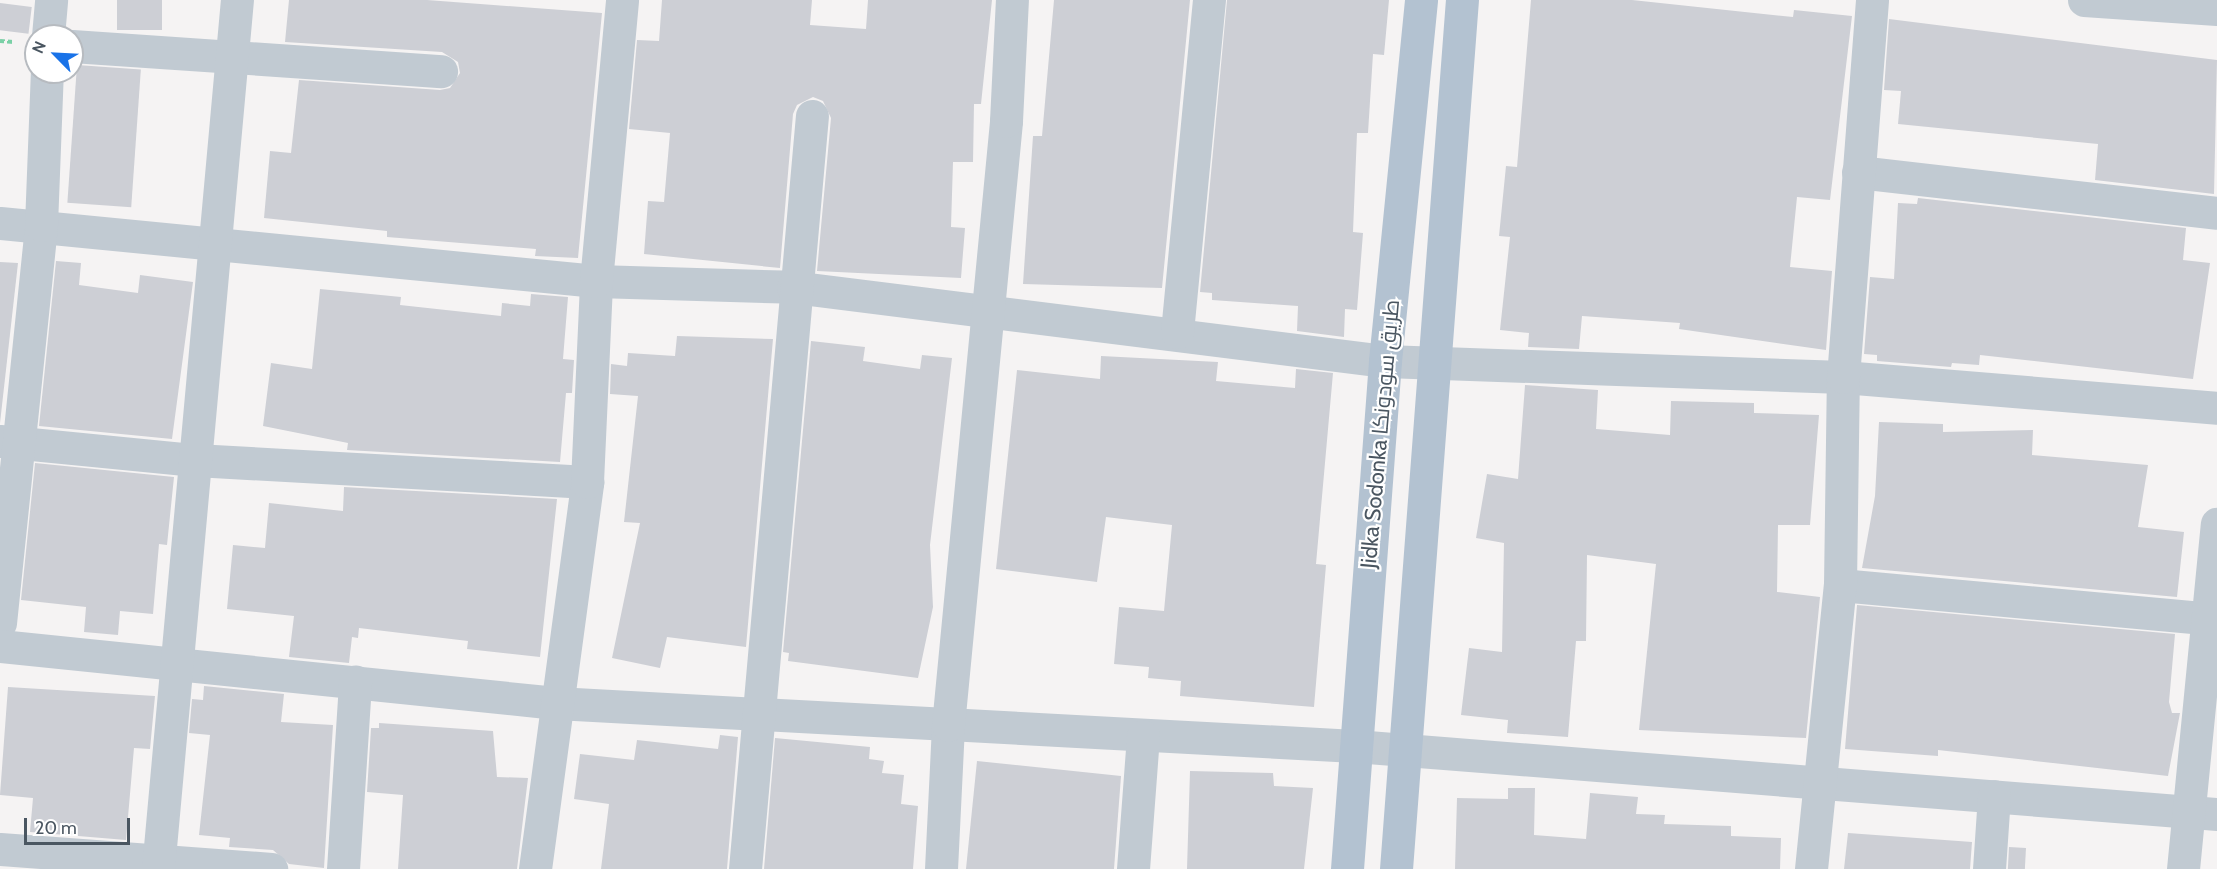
<!DOCTYPE html>
<html>
<head>
<meta charset="utf-8">
<style>
	body { margin:0 }
	#map { position:relative; width:2217px; height:869px; overflow:hidden; background:#f5f3f3; font-family:Cabin,Cairo,sans-serif }
	div>[style] { position:absolute }
	[style*='--x'] { left:calc(var(--x)*1px); top:calc(var(--y)*1px); width:calc(var(--w)*1px); rotate:calc(var(--a)*1deg) }
	.building>* { inset:0; background:#cdcfd5; transform-origin:0 0 }
	.path>* { height:4px; margin-top:-2px; transform-origin:0; background:repeating-linear-gradient(90deg,#7ad0a6 0 4.5px,transparent 0 7.5px) }
	.minor>* { height:33px; margin:-16.5px; padding:0 16.5px; transform-origin:16.5px; border-radius:16.5px; background:#c1cad2 }
	.major>* { height:33px; margin:-16.5px; padding:0 16.5px; transform-origin:16.5px; border-radius:16.5px; background:#b3c2d1 }
	span { translate:-50% -50%; white-space:nowrap; text-align:center; line-height:1.15; -webkit-text-stroke:4.5px #fff; paint-order:stroke }
	.street-label { font-size:22px; color:#4a5661 }
	.north { position:absolute; left:24px; top:24px; width:60px; height:60px; box-sizing:border-box; background:#fff; border:2px solid #b7bbc0; border-radius:50%; rotate:294deg; font-size:16px; font-weight:700; line-height:24px; text-align:center; color:#4a5661 }
	.north::after { content:''; display:block; margin:auto; width:21px; height:27px; background:#1a73e8; clip-path:polygon(50% 0,100% 100%,50% 72%,0 100%) }
	.scale { position:absolute; left:24px; top:818px; width:106px; height:27px; box-sizing:border-box; border:3px solid #4a5661; border-top:0; padding-left:8px; font-size:18px; line-height:21px; white-space:nowrap; color:#4a5661; -webkit-text-stroke:4px #fff; paint-order:stroke }
</style>
</head>
<body>
<div id="map">
	<div class="building">
		<div style="left:117px;top:0;width:45px;height:30px"></div>
		<div style="clip-path:polygon(289px 0,427px 0,602px 13px,578px 258px,535px 256px,536px 249px,387px 237px,387px 231px,264px 218px,270px 151px,291px 153px,299px 80px,440px 90px,450px 88px,460px 73px,458px 62px,442px 52px,285px 42px)"></div>
		<div style="clip-path:polygon(662px 0,812px 0,810px 25px,866px 29px,868px 0,992px 0,981px 104px,974px 104px,973px 162px,953px 162px,951px 227px,965px 228px,961px 278px,817px 271px,831px 118px,823px 101px,813px 97px,797px 105px,793px 114px,780px 268px,644px 254px,648px 201px,664px 202px,670px 133px,629px 129px,637px 40px,659px 41px)"></div>
		<div style="clip-path:polygon(1054px 0,1190px 0,1162px 288px,1023px 284px,1033px 136px,1042px 136px)"></div>
		<div style="clip-path:polygon(1227px 0,1389px 0,1384px 55px,1373px 54px,1368px 133px,1357px 133px,1353px 232px,1363px 233px,1357px 310px,1345px 309px,1344px 337px,1297px 331px,1298px 306px,1212px 300px,1212px 293px,1200px 292px)"></div>
		<div style="clip-path:polygon(1531px 0,1632px 0,1793px 17px,1794px 10px,1852px 16px,1830px 200px,1797px 197px,1790px 267px,1832px 271px,1826px 350px,1679px 329px,1680px 323px,1582px 316px,1579px 349px,1528px 347px,1529px 333px,1500px 330px,1510px 237px,1499px 236px,1506px 166px,1517px 167px)"></div>
		<div style="left:0;top:3px;width:32px;height:27px;rotate:7deg"></div>
		<div style="clip-path:polygon(1889px 19px,2217px 60px,2214px 194px,2095px 180px,2098px 144px,1898px 124px,1901px 91px,1884px 90px)"></div>
		<div style="left:77px;top:65px;width:64px;height:138px;rotate:4deg"></div>
		<div style="clip-path:polygon(1918px 198px,2186px 228px,2183px 260px,2210px 263px,2193px 379px,1980px 355px,1979px 365px,1952px 363px,1951px 367px,1877px 361px,1877px 355px,1864px 354px,1870px 277px,1894px 279px,1898px 203px,1917px 204px)"></div>
		<div style="clip-path:polygon(56px 261px,81px 263px,79px 285px,138px 293px,140px 275px,193px 282px,172px 439px,39px 426px)"></div>
		<div style="clip-path:polygon(0 262px,18px 263px,0 423px)"></div>
		<div style="clip-path:polygon(320px 289px,401px 297px,400px 305px,501px 316px,502px 303px,530px 306px,531px 294px,568px 297px,563px 359px,574px 360px,572px 393px,566px 393px,560px 462px,347px 450px,348px 443px,263px 426px,271px 363px,312px 369px)"></div>
		<div style="clip-path:polygon(677px 336px,773px 339px,746px 647px,667px 637px,660px 668px,612px 658px,640px 523px,624px 522px,638px 396px,610px 394px,611px 364px,627px 366px,628px 353px,675px 356px)"></div>
		<div style="clip-path:polygon(811px 341px,865px 347px,863px 361px,920px 369px,922px 355px,952px 358px,930px 545px,933px 607px,918px 678px,788px 661px,789px 653px,783px 652px)"></div>
		<div style="clip-path:polygon(1101px 356px,1218px 362px,1216px 381px,1295px 388px,1296px 369px,1333px 373px,1316px 564px,1326px 565px,1314px 707px,1180px 696px,1181px 681px,1148px 678px,1149px 667px,1114px 664px,1119px 607px,1164px 611px,1172px 525px,1106px 517px,1097px 582px,996px 569px,1017px 370px,1100px 379px)"></div>
		<div style="clip-path:polygon(1525px 385px,1598px 390px,1596px 429px,1670px 435px,1671px 401px,1754px 403px,1754px 413px,1819px 415px,1810px 525px,1778px 525px,1777px 592px,1820px 597px,1806px 738px,1639px 730px,1656px 564px,1587px 555px,1586px 641px,1576px 641px,1568px 737px,1507px 733px,1508px 720px,1461px 715px,1469px 648px,1502px 652px,1504px 543px,1476px 538px,1487px 474px,1518px 479px)"></div>
		<div style="clip-path:polygon(1879px 422px,1943px 424px,1943px 432px,2033px 430px,2032px 455px,2148px 465px,2138px 527px,2184px 532px,2177px 597px,1862px 568px,1875px 496px)"></div>
		<div style="clip-path:polygon(35px 463px,174px 477px,167px 545px,159px 544px,153px 614px,120px 611px,118px 635px,84px 632px,86px 607px,21px 600px)"></div>
		<div style="clip-path:polygon(344px 487px,557px 499px,540px 657px,467px 649px,468px 641px,359px 628px,358px 638px,352px 637px,349px 663px,289px 657px,294px 616px,227px 609px,233px 545px,265px 548px,269px 503px,343px 511px)"></div>
		<div style="clip-path:polygon(1857px 605px,2175px 634px,2169px 702px,2172px 713px,2180px 713px,2168px 776px,1938px 750px,1938px 756px,1845px 749px)"></div>
		<div style="clip-path:polygon(204px 686px,284px 694px,281px 722px,333px 725px,324px 868px,289px 864px,273px 850px,229px 847px,230px 838px,199px 835px,210px 735px,189px 733px,192px 699px,203px 700px)"></div>
		<div style="clip-path:polygon(8px 687px,155px 696px,150px 749px,134px 748px,126px 840px,30px 832px,33px 798px,0 795px)"></div>
		<div style="clip-path:polygon(379px 723px,493px 731px,497px 777px,528px 778px,517px 869px,398px 869px,403px 795px,367px 792px,371px 728px,379px 728px)"></div>
		<div style="clip-path:polygon(720px 735px,738px 737px,727px 869px,601px 869px,609px 804px,574px 799px,580px 754px,634px 760px,637px 740px,718px 749px)"></div>
		<div style="clip-path:polygon(775px 738px,870px 747px,869px 759px,884px 761px,882px 773px,904px 775px,901px 804px,918px 806px,913px 869px,764px 869px)"></div>
		<div style="clip-path:polygon(977px 761px,1121px 776px,1114px 869px,966px 869px)"></div>
		<div style="clip-path:polygon(1190px 771px,1273px 773px,1274px 786px,1313px 788px,1304px 869px,1187px 869px)"></div>
		<div style="clip-path:polygon(1508px 788px,1535px 788px,1534px 835px,1586px 839px,1590px 793px,1638px 797px,1636px 814px,1665px 815px,1664px 824px,1731px 826px,1731px 836px,1781px 838px,1780px 869px,1455px 869px,1457px 798px,1508px 799px)"></div>
		<div style="clip-path:polygon(1848px 833px,1972px 842px,1970px 869px,1844px 869px)"></div>
		<div style="left:2009px;top:847px;width:17px;height:22px;rotate:3deg"></div>
	</div>
	<div class="path">
		<div style="--x:0;--y:41;--w:14;--a:4"></div>
	</div>
	<div class="minor">
		<div style="--x:2084;--y:0;--w:133;--a:3.9"></div>
		<div style="--x:48;--y:36;--w:36;--a:-85"></div>
		<div style="--x:72;--y:46;--w:370;--a:3.9"></div>
		<div style="--x:1858;--y:172;--w:361;--a:6.5"></div>
		<div style="--x:0;--y:223;--w:599;--a:5.56"></div>
		<div style="--x:596;--y:281;--w:197;--a:1.7"></div>
		<div style="--x:793;--y:287;--w:597;--a:7.13"></div>
		<div style="--x:1385;--y:361;--w:458;--a:2"></div>
		<div style="--x:1843;--y:377;--w:375;--a:4.7"></div>
		<div style="--x:1177;--y:332;--w:334;--a:-84.5"></div>
		<div style="--x:0;--y:441;--w:196;--a:5.6"></div>
		<div style="--x:195;--y:460;--w:393;--a:3.2"></div>
		<div style="--x:1840;--y:585;--w:379;--a:5.2"></div>
		<div style="--x:0;--y:623;--w:400;--a:-84.1"></div>
		<div style="--x:41;--y:225;--w:153;--a:-87.8"></div>
		<div style="--x:0;--y:646;--w:559;--a:5.85"></div>
		<div style="--x:556;--y:703;--w:800;--a:3.08"></div>
		<div style="--x:1355;--y:746;--w:865;--a:4.51"></div>
		<div style="--x:0;--y:849;--w:272;--a:4.2"></div>
		<div style="--x:158;--y:869;--w:873;--a:-84.81"></div>
		<div style="--x:343;--y:869;--w:188;--a:-86.3"></div>
		<div style="--x:535;--y:869;--w:390;--a:-82.3"></div>
		<div style="--x:587;--y:482;--w:201;--a:-87.4"></div>
		<div style="--x:596;--y:281;--w:282;--a:-84.7"></div>
		<div style="--x:745;--y:869;--w:756;--a:-84.92"></div>
		<div style="--x:941;--y:869;--w:144;--a:-87.2"></div>
		<div style="--x:948;--y:725;--w:607;--a:-84.51"></div>
		<div style="--x:1006;--y:121;--w:121;--a:-87.2"></div>
		<div style="--x:1133;--y:869;--w:133;--a:-85.7"></div>
		<div style="--x:1811;--y:869;--w:285;--a:-84.2"></div>
		<div style="--x:1840;--y:585;--w:208;--a:-89.2"></div>
		<div style="--x:1843;--y:377;--w:378;--a:-85.6"></div>
		<div style="--x:1989;--y:869;--w:73;--a:-86.1"></div>
		<div style="--x:2183;--y:869;--w:347;--a:-84.4"></div>
	</div>
	<div class="major">
		<div style="--x:1347;--y:869;--w:509;--a:-85.72"></div>
		<div style="--x:1385;--y:361;--w:363;--a:-84.3"></div>
		<div style="--x:1396;--y:869;--w:872;--a:-85.66"></div>
	</div>
	<div class="street-label">
		<span style="left:1380px;top:434px;rotate:-85deg">Jidka Sodonka طريق سودونكا</span>
	</div>
	<div class="north">N</div>
	<div class="scale">20 m</div>
</div>
</body>
</html>
